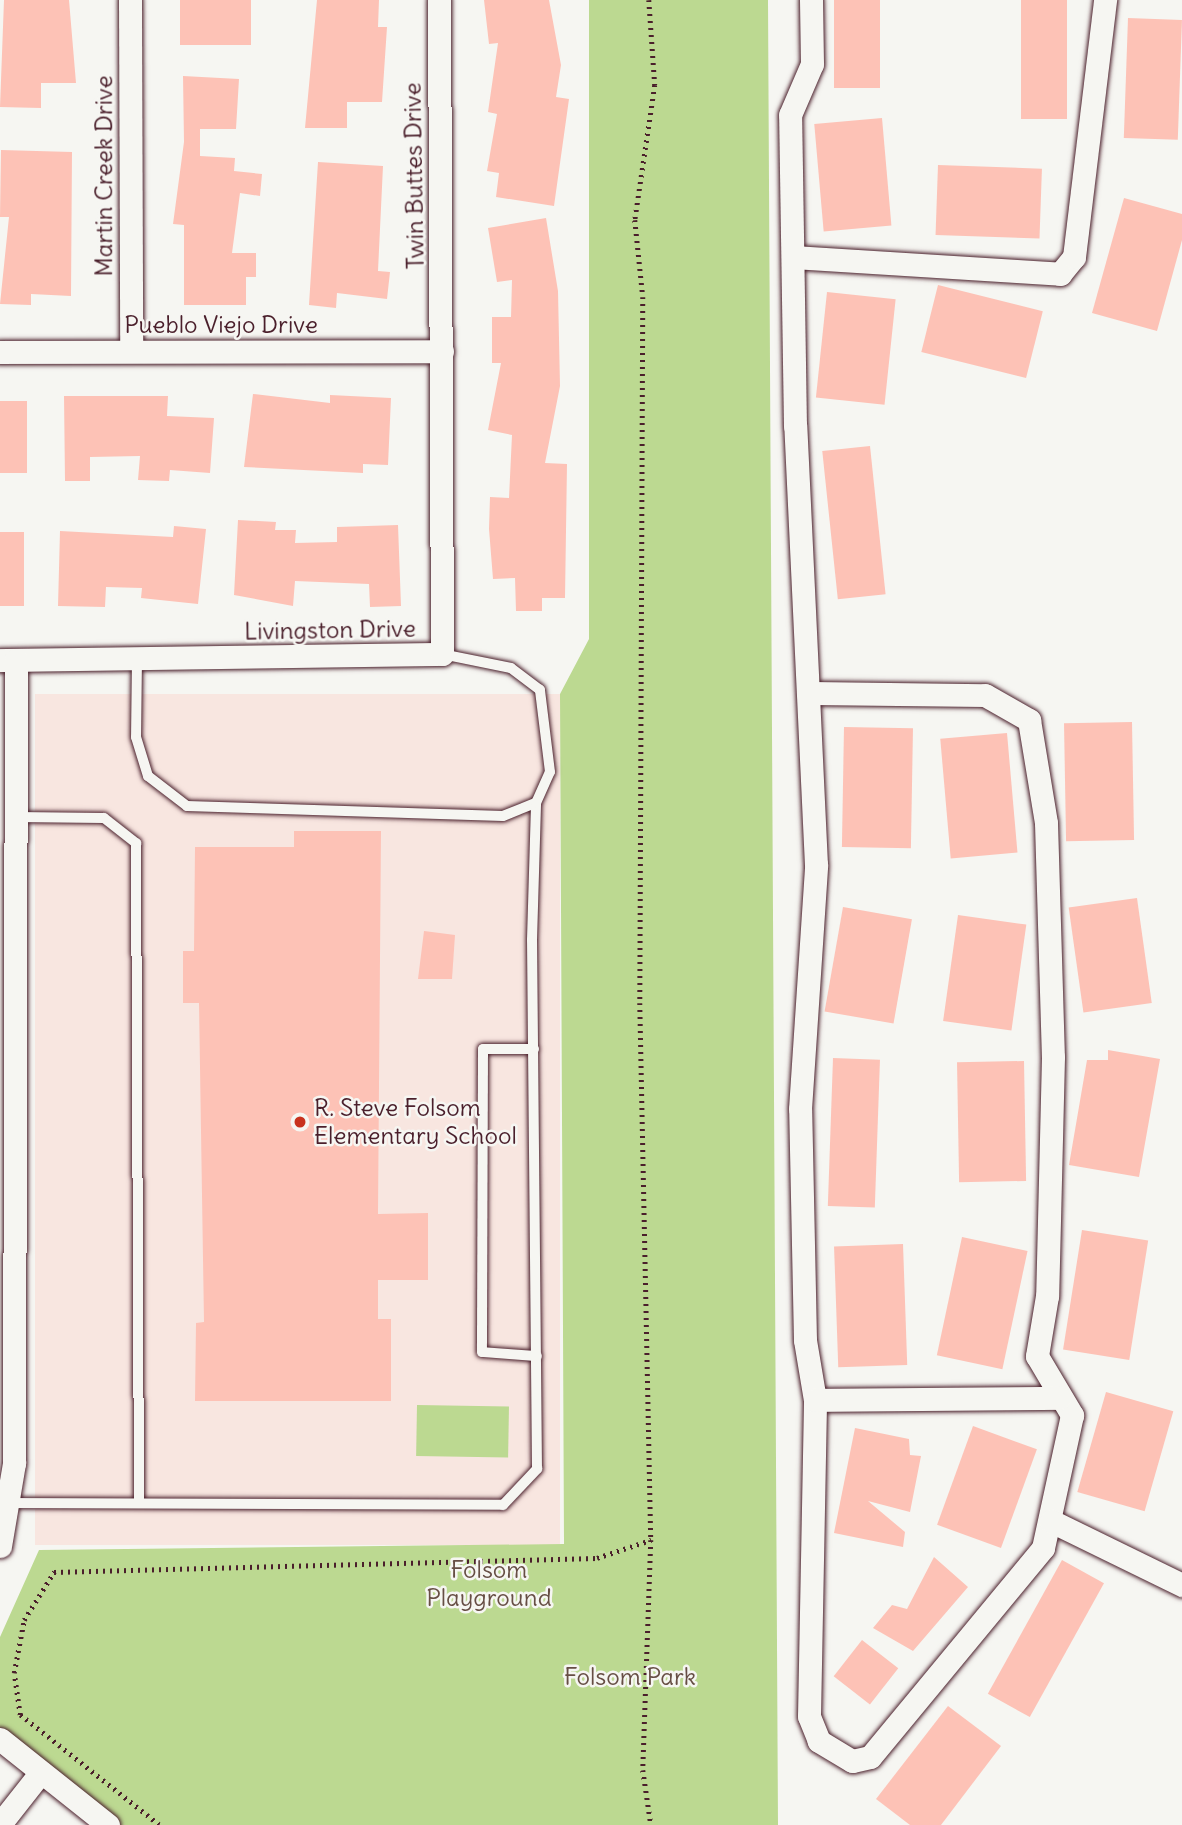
<!DOCTYPE html>
<html>
<head>
<meta charset="utf-8">
<style>
	body { margin:0 }
	#map { position:relative; width:1182px; height:1825px; overflow:hidden; background:#f6f6f2; font-family:Delius,sans-serif }
	div>[style] { position:absolute }
	[style*='--x'] { left:calc(var(--x)*1px); top:calc(var(--y)*1px); width:calc(var(--w)*1px); rotate:calc(var(--a)*1deg) }
	.built>* { inset:0; background:#f8e6e0; transform-origin:0 0 }
	.green>* { inset:0; background:#bcd991; transform-origin:0 0 }
	.building>* { inset:0; background:#fdc2b6; transform-origin:0 0 }
	.path>* { height:4.5px; margin-top:-2.25px; transform-origin:0; background:repeating-linear-gradient(90deg,#4a1f2b 0 2px,transparent 0 7px) }
	.roads { filter:drop-shadow(0 0 2px #4a1f2b) drop-shadow(0 0 2px #4a1f2b) }
	.service>* { height:10px; margin:-5px; padding:0 5px; transform-origin:5px; border-radius:5px; background:#f6f6f2 }
	.minor>* { height:23px; margin:-11.5px; padding:0 11.5px; transform-origin:11.5px; border-radius:11.5px; background:#f6f6f2 }
	.dots>* { width:19px; height:19px; translate:-50% -50%; box-sizing:border-box; border:4px solid #f6f6f2; border-radius:50% }
	span { translate:-50% -50%; white-space:nowrap; text-align:center; line-height:1.15; -webkit-text-stroke:5px #f6f6f2; paint-order:stroke }
	.street-label { font-size:24px; color:#4a1f2b }
	.poi-label { font-size:24px; color:#4a1f2b }
	.left { translate:0 -50%; text-align:left }
	.park-label { font-size:24px; color:#664e44 }
</style>
</head>
<body>
<div id="map">
	<div class="built">
		<div style="left:560px;top:694px;width:851px;height:525px;rotate:90deg"></div>
	</div>
	<div class="green">
		<div style="clip-path:polygon(589px 0,768px 0,778px 1825px,121px 1825px,0 1733px,0 1637px,39px 1550px,564px 1544px,560px 694px,589px 639px)"></div>
		<div style="left:417px;top:1405px;width:92px;height:51px;rotate:1deg"></div>
	</div>
	<div class="building">
		<div style="clip-path:polygon(4px 0,69px 0,76px 83px,41px 83px,41px 108px,0 107px)"></div>
		<div style="left:180px;top:0;width:71px;height:45px"></div>
		<div style="clip-path:polygon(317px 0,379px 0,378px 27px,387px 27px,382px 102px,347px 102px,347px 128px,305px 128px)"></div>
		<div style="clip-path:polygon(484px 0,549px 0,561px 65px,556px 97px,569px 99px,554px 206px,496px 197px,499px 173px,487px 171px,497px 114px,488px 112px,498px 43px,489px 44px)"></div>
		<div style="left:834px;top:0;width:46px;height:88px"></div>
		<div style="left:1021px;top:0;width:46px;height:119px"></div>
		<div style="left:1128px;top:18px;width:54px;height:120px;rotate:2deg"></div>
		<div style="clip-path:polygon(183px 76px,239px 79px,236px 129px,200px 129px,200px 156px,235px 158px,234px 171px,262px 174px,260px 196px,240px 193px,232px 253px,256px 253px,256px 277px,246px 277px,246px 305px,184px 305px,184px 225px,173px 224px,184px 142px)"></div>
		<div style="left:882px;top:118px;width:108px;height:68px;rotate:85deg"></div>
		<div style="clip-path:polygon(1px 150px,72px 152px,71px 296px,31px 294px,31px 305px,0 304px,9px 217px,0 217px)"></div>
		<div style="clip-path:polygon(318px 162px,383px 166px,378px 271px,390px 272px,387px 299px,337px 293px,336px 308px,309px 305px)"></div>
		<div style="left:938px;top:165px;width:104px;height:70px;rotate:2deg"></div>
		<div style="clip-path:polygon(1124px 198px,1182px 214px,1182px 240px,1157px 331px,1092px 313px)"></div>
		<div style="clip-path:polygon(546px 218px,558px 291px,560px 386px,545px 463px,567px 464px,565px 598px,542px 598px,542px 611px,516px 611px,515px 578px,493px 579px,489px 529px,490px 497px,509px 498px,512px 435px,488px 430px,501px 363px,492px 363px,492px 317px,511px 317px,512px 280px,497px 282px,488px 228px)"></div>
		<div style="left:938px;top:285px;width:108px;height:69px;rotate:14deg"></div>
		<div style="left:827px;top:292px;width:69px;height:106px;rotate:6deg"></div>
		<div style="clip-path:polygon(253px 394px,330px 403px,330px 395px,391px 398px,388px 465px,363px 464px,363px 473px,244px 467px)"></div>
		<div style="clip-path:polygon(64px 396px,168px 396px,167px 416px,214px 418px,210px 473px,170px 470px,169px 481px,138px 480px,140px 456px,90px 457px,90px 481px,65px 481px)"></div>
		<div style="left:0;top:401px;width:27px;height:72px"></div>
		<div style="left:870px;top:446px;width:149px;height:48px;rotate:84deg"></div>
		<div style="clip-path:polygon(238px 520px,276px 522px,275px 530px,296px 530px,295px 543px,337px 542px,337px 527px,398px 525px,401px 606px,370px 607px,369px 584px,295px 581px,293px 606px,234px 595px)"></div>
		<div style="clip-path:polygon(174px 526px,206px 529px,198px 604px,141px 598px,142px 588px,106px 587px,105px 607px,58px 606px,60px 531px,173px 537px)"></div>
		<div style="left:0;top:532px;width:24px;height:74px"></div>
		<div style="left:1132px;top:722px;width:118px;height:68px;rotate:89deg"></div>
		<div style="left:844px;top:727px;width:69px;height:120px;rotate:1deg"></div>
		<div style="left:1007px;top:733px;width:120px;height:67px;rotate:85deg"></div>
		<div style="clip-path:polygon(294px 831px,381px 831px,378px 1214px,428px 1213px,428px 1280px,378px 1280px,378px 1319px,391px 1319px,391px 1401px,195px 1401px,196px 1323px,204px 1322px,199px 1003px,183px 1003px,183px 951px,194px 951px,195px 847px,294px 847px)"></div>
		<div style="left:1137px;top:898px;width:106px;height:69px;rotate:82deg"></div>
		<div style="left:843px;top:907px;width:70px;height:106px;rotate:10deg"></div>
		<div style="left:958px;top:915px;width:69px;height:107px;rotate:8deg"></div>
		<div style="clip-path:polygon(424px 931px,455px 935px,452px 979px,418px 979px)"></div>
		<div style="clip-path:polygon(1108px 1050px,1160px 1059px,1139px 1177px,1069px 1165px,1087px 1060px,1108px 1060px)"></div>
		<div style="left:833px;top:1058px;width:47px;height:148px;rotate:2deg"></div>
		<div style="left:1024px;top:1061px;width:120px;height:67px;rotate:89deg"></div>
		<div style="left:1082px;top:1230px;width:67px;height:121px;rotate:9deg"></div>
		<div style="left:962px;top:1237px;width:67px;height:121px;rotate:12deg"></div>
		<div style="left:903px;top:1244px;width:121px;height:69px;rotate:88deg"></div>
		<div style="left:1106px;top:1392px;width:70px;height:104px;rotate:16deg"></div>
		<div style="left:973px;top:1426px;width:68px;height:105px;rotate:20deg"></div>
		<div style="clip-path:polygon(855px 1428px,909px 1439px,910px 1455px,921px 1456px,910px 1512px,868px 1501px,905px 1532px,903px 1547px,834px 1533px)"></div>
		<div style="clip-path:polygon(934px 1557px,968px 1587px,913px 1651px,873px 1628px,892px 1605px,907px 1609px)"></div>
		<div style="left:1062px;top:1560px;width:48px;height:153px;rotate:29deg"></div>
		<div style="left:862px;top:1640px;width:46px;height:46px;rotate:38deg"></div>
		<div style="clip-path:polygon(948px 1706px,1001px 1746px,941px 1825px,910px 1825px,876px 1799px)"></div>
	</div>
	<div class="path">
		<div style="--x:649;--y:0;--w:85;--a:86"></div>
		<div style="--x:655;--y:85;--w:136;--a:98.4"></div>
		<div style="--x:635;--y:220;--w:77;--a:84.1"></div>
		<div style="--x:643;--y:297;--w:706;--a:90.24"></div>
		<div style="--x:640;--y:1003;--w:537;--a:88.83"></div>
		<div style="--x:651;--y:1540;--w:230;--a:92"></div>
		<div style="--x:643;--y:1770;--w:56;--a:81.7"></div>
		<div style="--x:159;--y:1825;--w:177;--a:-141.6"></div>
		<div style="--x:20;--y:1715;--w:42;--a:-98.1"></div>
		<div style="--x:14;--y:1673;--w:54;--a:-79.3"></div>
		<div style="--x:24;--y:1620;--w:57;--a:-58"></div>
		<div style="--x:54;--y:1572;--w:543;--a:-1.48"></div>
		<div style="--x:597;--y:1558;--w:57;--a:-18.4"></div>
	</div>
	<div class="roads">
		<div class="service">
			<div style="--x:137;--y:658;--w:79;--a:90.7"></div>
			<div style="--x:136;--y:737;--w:41;--a:72.9"></div>
			<div style="--x:148;--y:776;--w:49;--a:37.6"></div>
			<div style="--x:187;--y:806;--w:316;--a:1.8"></div>
			<div style="--x:503;--y:816;--w:35;--a:-22"></div>
			<div style="--x:16;--y:817;--w:88;--a:0.7"></div>
			<div style="--x:104;--y:818;--w:41;--a:38"></div>
			<div style="--x:136;--y:843;--w:659;--a:89.74"></div>
			<div style="--x:534;--y:1049;--w:51;--a:180"></div>
			<div style="--x:483;--y:1049;--w:303;--a:90.2"></div>
			<div style="--x:482;--y:1352;--w:55;--a:4.2"></div>
			<div style="--x:7;--y:1503;--w:496;--a:0.2"></div>
			<div style="--x:503;--y:1505;--w:50;--a:-46.6"></div>
			<div style="--x:537;--y:1469;--w:529;--a:-90.54"></div>
			<div style="--x:532;--y:940;--w:137;--a:-88.3"></div>
			<div style="--x:536;--y:803;--w:34;--a:-66"></div>
			<div style="--x:550;--y:772;--w:83;--a:-97"></div>
			<div style="--x:540;--y:690;--w:36;--a:-143"></div>
			<div style="--x:511;--y:668;--w:70;--a:-168.5"></div>
		</div>
		<div class="minor">
			<div style="--x:130;--y:0;--w:351;--a:89.8"></div>
			<div style="--x:793;--y:257;--w:268;--a:3.6"></div>
			<div style="--x:1060;--y:274;--w:22;--a:-51"></div>
			<div style="--x:1074;--y:257;--w:259;--a:-83.1"></div>
			<div style="--x:0;--y:352;--w:442;--a:-0.1"></div>
			<div style="--x:0;--y:660;--w:442;--a:-0.8"></div>
			<div style="--x:442;--y:654;--w:654;--a:-90.26"></div>
			<div style="--x:811;--y:693;--w:174;--a:0.7"></div>
			<div style="--x:985;--y:695;--w:51;--a:29.6"></div>
			<div style="--x:1029;--y:720;--w:104;--a:80.6"></div>
			<div style="--x:1046;--y:823;--w:234;--a:88.3"></div>
			<div style="--x:1053;--y:1057;--w:239;--a:91.4"></div>
			<div style="--x:1047;--y:1296;--w:61;--a:99.5"></div>
			<div style="--x:1037;--y:1356;--w:69;--a:59.3"></div>
			<div style="--x:1072;--y:1415;--w:136;--a:102.3"></div>
			<div style="--x:1043;--y:1548;--w:271;--a:129.6"></div>
			<div style="--x:870;--y:1757;--w:18;--a:167"></div>
			<div style="--x:852;--y:1761;--w:39;--a:-149"></div>
			<div style="--x:819;--y:1741;--w:27;--a:-112"></div>
			<div style="--x:809;--y:1716;--w:316;--a:-88.9"></div>
			<div style="--x:815;--y:1400;--w:61;--a:-99.5"></div>
			<div style="--x:805;--y:1340;--w:231;--a:-91.2"></div>
			<div style="--x:800;--y:1109;--w:245;--a:-86.2"></div>
			<div style="--x:816;--y:865;--w:440;--a:-92.7"></div>
			<div style="--x:795;--y:426;--w:311;--a:-90.9"></div>
			<div style="--x:790;--y:115;--w:56;--a:-66.7"></div>
			<div style="--x:812;--y:64;--w:64;--a:-90.9"></div>
			<div style="--x:815;--y:1400;--w:244;--a:-0.5"></div>
			<div style="--x:1051;--y:1521;--w:146;--a:26"></div>
			<div style="--x:0;--y:1546;--w:84;--a:-80.4"></div>
			<div style="--x:14;--y:1463;--w:803;--a:-89.86"></div>
			<div style="--x:0;--y:1739;--w:138;--a:38.5"></div>
			<div style="--x:0;--y:1824;--w:66;--a:-51.7"></div>
		</div>
	</div>
	<div class="dots">
		<div style="left:300px;top:1122px;background:#c8321e"></div>
	</div>
	<div class="street-label">
		<span style="left:104px;top:176px;rotate:-90deg">Martin Creek Drive</span>
		<span style="left:414px;top:176px;rotate:-91deg">Twin Buttes Drive</span>
		<span style="left:221px;top:325px">Pueblo Viejo Drive</span>
		<span style="left:330px;top:630px;rotate:-1deg">Livingston Drive</span>
	</div>
	<div class="poi-label">
		<span class="left" style="left:314px;top:1122px">R. Steve Folsom<br>Elementary School</span>
	</div>
	<div class="park-label">
		<span style="left:489px;top:1584px">Folsom<br>Playground</span>
		<span style="left:630px;top:1677px">Folsom Park</span>
	</div>
</div>
</body>
</html>
